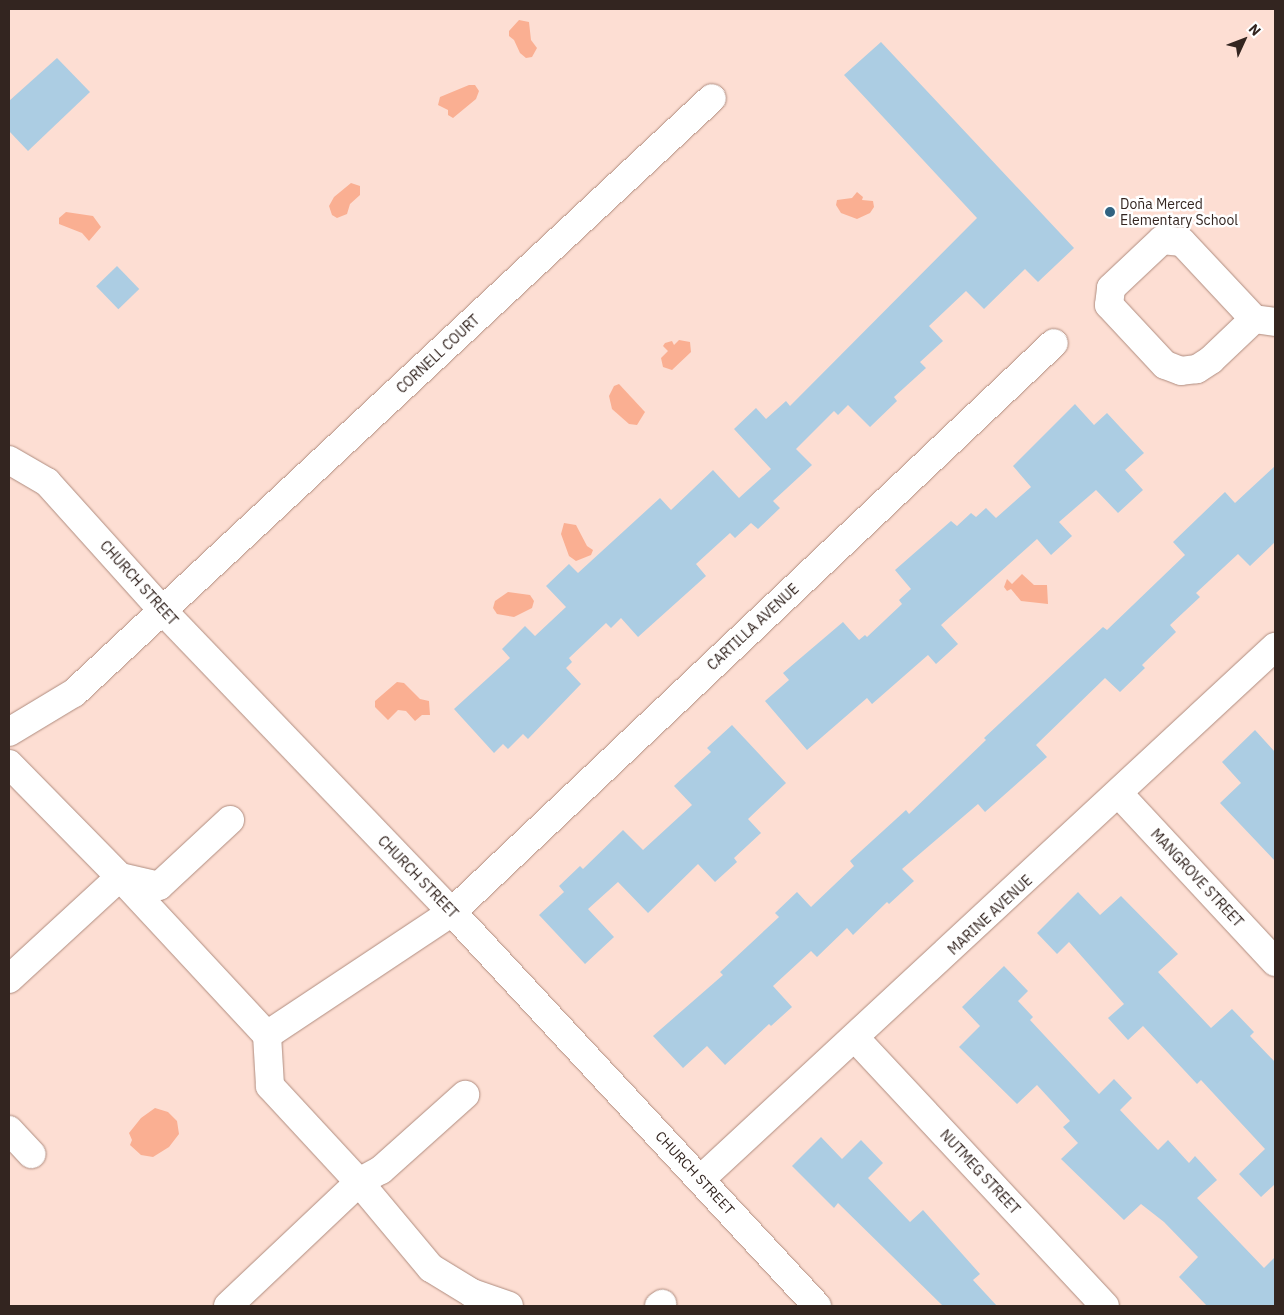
<!DOCTYPE html>
<html>
<head>
<meta charset="utf-8">
<style>
	body { margin:0 }
	#map { position:relative; width:1284px; height:1315px; overflow:hidden; background:#fdded3; font-family:"IBM Plex Sans",sans-serif }
	div>[style] { position:absolute }
	[style*='--x'] { left:calc(var(--x)*1px); top:calc(var(--y)*1px); width:calc(var(--w)*1px); rotate:calc(var(--a)*1deg) }
	.water>* { inset:0; background:#faaf92 }
	.building>* { inset:0; background:#accde3; transform-origin:0 0 }
	.roads { filter:drop-shadow(0 0 1px #af8c7f) drop-shadow(0 0 1px #af8c7f) }
	.minor>* { height:28px; margin:-14px; padding:0 14px; transform-origin:14px; border-radius:14px; background:#fff }
	.dots>* { width:14px; height:14px; translate:-50% -50%; box-sizing:border-box; border:2px solid #fff; border-radius:50% }
	span { translate:-50% -50%; white-space:nowrap; text-align:center; line-height:1.15; -webkit-text-stroke:5px #fff; paint-order:stroke }
	.poi-label { font-size:14px; color:#332520 }
	.left { translate:0 -50%; text-align:left }
	.street-label { font-size:14px; color:#332520 }
	.frame { position:absolute; inset:0; border:10px solid #332520; pointer-events:none }
	.north { position:absolute; left:1219px; top:15px; width:50px; height:50px; -webkit-text-stroke:4px #fff; paint-order:stroke; rotate:47deg; font-size:14px; font-weight:700; line-height:20px; text-align:center; color:#332520 }
	.north::after { content:''; display:block; margin:auto; width:18px; height:22px; background:#332520; clip-path:polygon(50% 0,100% 100%,50% 72%,0 100%) }
</style>
</head>
<body>
<div id="map">
	<div class="water">
		<div style="clip-path:polygon(519px 20px,529px 22px,531px 40px,537px 48px,532px 57px,526px 58px,520px 53px,514px 40px,509px 36px,509px 31px)"></div>
		<div style="clip-path:polygon(469px 85px,475px 85px,479px 91px,476px 99px,453px 118px,448px 115px,448px 110px,438px 105px,440px 97px)"></div>
		<div style="clip-path:polygon(351px 183px,360px 186px,360px 195px,350px 204px,347px 214px,337px 218px,332px 215px,329px 206px,334px 197px)"></div>
		<div style="clip-path:polygon(857px 192px,863px 197px,862px 200px,873px 201px,874px 207px,870px 213px,857px 219px,841px 213px,836px 205px,837px 200px,852px 198px)"></div>
		<div style="clip-path:polygon(66px 212px,93px 216px,101px 227px,89px 241px,82px 233px,59px 224px,59px 218px)"></div>
		<div style="clip-path:polygon(679px 340px,690px 342px,691px 352px,672px 370px,663px 367px,661px 358px,668px 351px,663px 346px,665px 343px,672px 341px,674px 345px)"></div>
		<div style="clip-path:polygon(619px 384px,645px 412px,637px 425px,629px 424px,612px 409px,609px 396px,614px 386px)"></div>
		<div style="clip-path:polygon(564px 523px,576px 525px,587px 546px,593px 550px,591px 555px,576px 561px,569px 556px,561px 534px)"></div>
		<div style="clip-path:polygon(1022px 574px,1034px 585px,1047px 585px,1048px 604px,1021px 601px,1011px 589px,1007px 591px,1004px 587px,1007px 579px,1012px 584px)"></div>
		<div style="clip-path:polygon(508px 592px,530px 595px,534px 601px,532px 608px,514px 617px,497px 614px,493px 608px,495px 601px)"></div>
		<div style="clip-path:polygon(397px 682px,404px 683px,420px 699px,429px 701px,430px 715px,422px 715px,415px 721px,406px 711px,398px 710px,388px 720px,375px 707px,375px 701px)"></div>
		<div style="clip-path:polygon(155px 1108px,168px 1112px,177px 1121px,179px 1134px,169px 1147px,153px 1157px,141px 1155px,130px 1145px,132px 1140px,129px 1133px,141px 1118px)"></div>
	</div>
	<div class="building">
		<div style="clip-path:polygon(881px 42px,1074px 248px,1038px 282px,1025px 269px,984px 309px,966px 291px,929px 326px,943px 341px,920px 362px,926px 368px,894px 397px,897px 401px,870px 427px,848px 405px,838px 415px,834px 411px,796px 449px,812px 465px,773px 501px,780px 508px,758px 529px,751px 523px,735px 538px,730px 533px,696px 564px,706px 576px,638px 637px,621px 618px,611px 628px,606px 623px,569px 658px,572px 662px,566px 668px,581px 684px,528px 739px,523px 734px,508px 749px,503px 744px,494px 753px,454px 709px,510px 658px,502px 649px,525px 626px,535px 636px,566px 607px,546px 586px,569px 564px,578px 573px,660px 498px,671px 510px,713px 470px,739px 498px,771px 469px,734px 429px,756px 408px,766px 419px,786px 401px,790px 406px,977px 218px,844px 75px)"></div>
		<div style="clip-path:polygon(57px 58px,90px 92px,28px 151px,9px 131px,9px 101px)"></div>
		<div style="left:117px;top:266px;width:32px;height:29px;rotate:46deg"></div>
		<div style="clip-path:polygon(1075px 404px,1094px 425px,1107px 413px,1144px 453px,1125px 470px,1143px 490px,1118px 513px,1096px 490px,1059px 522px,1072px 536px,1051px 555px,1037px 539px,941px 625px,958px 644px,936px 664px,928px 655px,872px 704px,867px 698px,807px 750px,765px 701px,789px 680px,783px 673px,843px 622px,859px 640px,865px 635px,867px 637px,902px 604px,899px 600px,911px 589px,895px 570px,951px 521px,957px 526px,971px 513px,976px 517px,986px 508px,996px 518px,1031px 487px,1013px 466px)"></div>
		<div style="clip-path:polygon(1275px 466px,1275px 542px,1250px 566px,1238px 554px,1196px 593px,1200px 597px,1170px 625px,1176px 632px,1142px 665px,1145px 668px,1120px 692px,1105px 678px,1036px 745px,1047px 757px,985px 812px,978px 804px,902px 869px,914px 881px,889px 904px,887px 902px,853px 935px,847px 928px,817px 957px,811px 951px,773px 986px,792px 1007px,771px 1026px,769px 1024px,725px 1065px,707px 1046px,683px 1068px,653px 1036px,723px 975px,720px 972px,779px 917px,775px 913px,797px 892px,811px 907px,854px 866px,850px 861px,906px 810px,909px 814px,986px 740px,984px 738px,1103px 627px,1107px 630px,1185px 555px,1173px 542px,1225px 492px,1235px 503px)"></div>
		<div style="clip-path:polygon(732px 725px,786px 783px,748px 819px,761px 833px,734px 858px,737px 862px,715px 882px,698px 864px,648px 913px,618px 882px,588px 909px,614px 937px,585px 964px,539px 915px,564px 892px,559px 886px,580px 866px,583px 869px,623px 830px,643px 850px,692px 805px,674px 786px,711px 752px,707px 748px)"></div>
		<div style="clip-path:polygon(1255px 730px,1275px 752px,1275px 861px,1220px 803px,1241px 783px,1222px 762px)"></div>
		<div style="clip-path:polygon(1078px 892px,1100px 915px,1121px 896px,1178px 954px,1158px 972px,1211px 1028px,1232px 1009px,1254px 1032px,1250px 1036px,1275px 1062px,1275px 1184px,1261px 1197px,1239px 1174px,1265px 1149px,1201px 1080px,1197px 1084px,1143px 1026px,1128px 1040px,1108px 1018px,1124px 1004px,1069px 942px,1057px 954px,1037px 933px)"></div>
		<div style="clip-path:polygon(1004px 966px,1028px 991px,1018px 1001px,1033px 1017px,1030px 1020px,1099px 1094px,1114px 1079px,1132px 1098px,1120px 1110px,1158px 1150px,1168px 1140px,1189px 1163px,1195px 1156px,1217px 1180px,1197px 1198px,1264px 1268px,1275px 1257px,1275px 1306px,1207px 1306px,1179px 1277px,1198px 1257px,1164px 1222px,1141px 1204px,1124px 1220px,1061px 1159px,1078px 1143px,1063px 1127px,1070px 1121px,1037px 1085px,1017px 1104px,959px 1047px,980px 1026px,962px 1007px)"></div>
		<div style="clip-path:polygon(821px 1137px,842px 1159px,861px 1140px,883px 1163px,868px 1178px,910px 1222px,923px 1210px,980px 1274px,973px 1280px,997px 1306px,943px 1306px,838px 1203px,834px 1208px,792px 1166px)"></div>
	</div>
	<div class="roads">
		<div class="minor">
			<div style="--x:1254;--y:319;--w:59;--a:136.4"></div>
			<div style="--x:1211;--y:360;--w:17;--a:147"></div>
			<div style="--x:1197;--y:369;--w:16;--a:173"></div>
			<div style="--x:1181;--y:371;--w:17;--a:-159"></div>
			<div style="--x:1165;--y:365;--w:82;--a:-133"></div>
			<div style="--x:1109;--y:305;--w:17;--a:-83"></div>
			<div style="--x:1111;--y:288;--w:70;--a:-43.3"></div>
			<div style="--x:1162;--y:240;--w:20;--a:6"></div>
			<div style="--x:1182;--y:242;--w:105;--a:46.9"></div>
			<div style="--x:1254;--y:319;--w:21;--a:8"></div>
			<div style="--x:9;--y:460;--w:44;--a:30.1"></div>
			<div style="--x:47;--y:482;--w:173;--a:48"></div>
			<div style="--x:163;--y:611;--w:417;--a:46.2"></div>
			<div style="--x:452;--y:912;--w:537;--a:47.19"></div>
			<div style="--x:9;--y:732;--w:76;--a:-31"></div>
			<div style="--x:74;--y:693;--w:872;--a:-43"></div>
			<div style="--x:9;--y:764;--w:158;--a:45.5"></div>
			<div style="--x:120;--y:877;--w:216;--a:47.1"></div>
			<div style="--x:267;--y:1035;--w:51;--a:86.6"></div>
			<div style="--x:270;--y:1086;--w:131;--a:47.2"></div>
			<div style="--x:359;--y:1182;--w:112;--a:50.1"></div>
			<div style="--x:431;--y:1268;--w:48;--a:31.4"></div>
			<div style="--x:472;--y:1293;--w:39;--a:19"></div>
			<div style="--x:1120;--y:795;--w:228;--a:47.1"></div>
			<div style="--x:9;--y:979;--w:151;--a:-42.6"></div>
			<div style="--x:120;--y:877;--w:40;--a:13"></div>
			<div style="--x:159;--y:886;--w:97;--a:-42.9"></div>
			<div style="--x:267;--y:1035;--w:222;--a:-33.6"></div>
			<div style="--x:452;--y:912;--w:828;--a:-43.39"></div>
			<div style="--x:856;--y:1039;--w:365;--a:47"></div>
			<div style="--x:9;--y:1130;--w:33;--a:47"></div>
			<div style="--x:701;--y:1179;--w:783;--a:-42.83"></div>
			<div style="--x:228;--y:1306;--w:180;--a:-43.4"></div>
			<div style="--x:359;--y:1182;--w:25;--a:-29"></div>
			<div style="--x:381;--y:1170;--w:113;--a:-41.8"></div>
			<div style="--x:659;--y:1306;--w:4;--a:-34"></div>
		</div>
	</div>
	<div class="dots">
		<div style="left:1110px;top:212px;background:#316381"></div>
	</div>
	<div class="poi-label">
		<span class="left" style="left:1120px;top:212px">Doña Merced<br>Elementary School</span>
	</div>
	<div class="street-label">
		<span style="left:438px;top:354px;rotate:-43deg">CORNELL COURT</span>
		<span style="left:139px;top:583px;rotate:48deg">CHURCH STREET</span>
		<span style="left:753px;top:627px;rotate:-43deg">CARTILLA AVENUE</span>
		<span style="left:418px;top:877px;rotate:46deg">CHURCH STREET</span>
		<span style="left:1197px;top:878px;rotate:47deg">MANGROVE STREET</span>
		<span style="left:990px;top:915px;rotate:-43deg">MARINE AVENUE</span>
		<span style="left:980px;top:1172px;rotate:47deg">NUTMEG STREET</span>
		<span style="left:695px;top:1173px;rotate:47deg">CHURCH STREET</span>
	</div>
	<div class="frame"></div>
	<div class="north">N</div>
</div>
</body>
</html>
